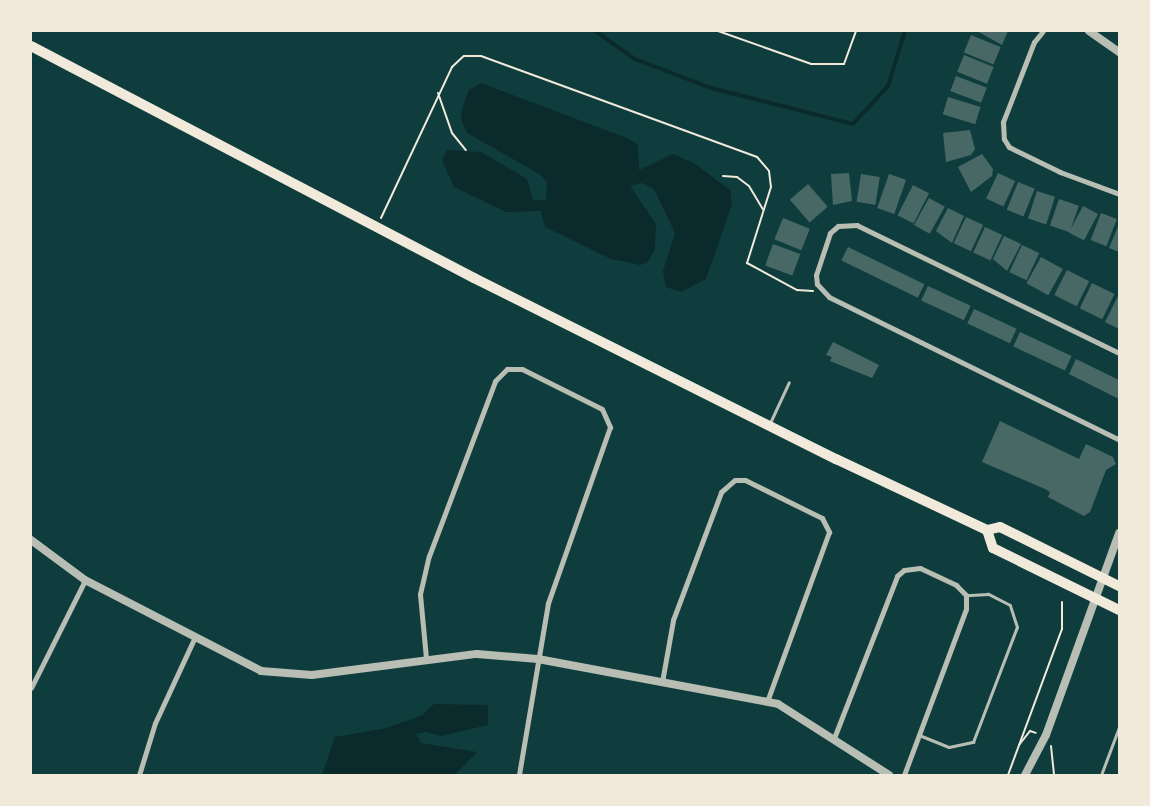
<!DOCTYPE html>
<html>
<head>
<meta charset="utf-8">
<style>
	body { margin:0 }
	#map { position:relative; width:1150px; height:806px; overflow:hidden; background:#0f3d3e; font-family:"Zilla Slab",serif }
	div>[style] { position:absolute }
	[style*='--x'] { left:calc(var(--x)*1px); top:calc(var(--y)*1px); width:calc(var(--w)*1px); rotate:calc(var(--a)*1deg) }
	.water>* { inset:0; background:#0a2a2b }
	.stream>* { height:4px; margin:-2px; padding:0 2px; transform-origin:2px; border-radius:2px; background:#0a2a2b }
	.building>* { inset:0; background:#486865; transform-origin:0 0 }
	.path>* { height:2px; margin:-1px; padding:0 1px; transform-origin:1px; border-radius:1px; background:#f1e9da }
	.service>* { height:3px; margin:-1.5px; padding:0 1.5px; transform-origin:1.5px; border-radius:1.5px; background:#b8beb3 }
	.minor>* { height:5px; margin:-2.5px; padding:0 2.5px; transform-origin:2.5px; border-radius:2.5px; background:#b8beb3 }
	.tertiary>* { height:8px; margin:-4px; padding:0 4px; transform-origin:4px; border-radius:4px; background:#b8beb3 }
	.primary>* { height:10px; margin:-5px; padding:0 5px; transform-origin:5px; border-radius:5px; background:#f1e9da }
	span { translate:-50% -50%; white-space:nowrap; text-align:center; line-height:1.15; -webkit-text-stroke:4px #f1e9da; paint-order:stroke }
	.frame { position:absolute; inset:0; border:32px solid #f1e9da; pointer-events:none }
</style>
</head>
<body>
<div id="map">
	<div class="water">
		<div style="clip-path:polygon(481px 83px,629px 139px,638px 145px,639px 170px,673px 154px,694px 163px,730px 190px,732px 204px,706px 279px,681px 292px,666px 287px,663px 271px,675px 233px,654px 189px,642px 183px,630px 186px,656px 224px,655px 250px,647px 263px,640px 265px,611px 259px,545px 227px,541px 211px,506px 212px,454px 187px,442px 160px,447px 150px,481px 152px,527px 179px,533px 200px,546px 200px,547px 183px,541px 175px,467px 133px,461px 120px,463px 106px,469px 90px)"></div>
		<div style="clip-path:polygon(434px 704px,488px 705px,488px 725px,441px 736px,425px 732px,416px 734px,421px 743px,477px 752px,455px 775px,322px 775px,335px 737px,387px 728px,422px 715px)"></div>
	</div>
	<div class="stream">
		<div style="--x:595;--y:31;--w:49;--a:35"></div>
		<div style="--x:635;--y:59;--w:81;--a:20.9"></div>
		<div style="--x:711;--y:88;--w:146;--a:14.2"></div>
		<div style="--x:853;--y:124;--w:52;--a:-47.4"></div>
		<div style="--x:888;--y:86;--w:58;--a:-72.8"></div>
	</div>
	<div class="building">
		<div style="clip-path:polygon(977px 31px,1008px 31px,1002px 45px)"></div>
		<div style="left:971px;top:35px;width:32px;height:19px;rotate:22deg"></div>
		<div style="left:964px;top:55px;width:32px;height:18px;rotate:22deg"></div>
		<div style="left:956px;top:76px;width:33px;height:16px;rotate:21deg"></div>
		<div style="left:948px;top:97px;width:34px;height:18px;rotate:17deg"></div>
		<div style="clip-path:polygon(970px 130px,975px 149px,971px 155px,946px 162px,943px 133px)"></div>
		<div style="clip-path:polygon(982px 154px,993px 169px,992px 176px,971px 192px,958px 167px)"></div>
		<div style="clip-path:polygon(849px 173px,852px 201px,833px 205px,831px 174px)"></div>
		<div style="left:998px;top:173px;width:19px;height:28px;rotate:25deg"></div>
		<div style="left:861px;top:174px;width:19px;height:28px;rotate:9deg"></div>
		<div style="left:889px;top:174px;width:18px;height:36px;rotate:19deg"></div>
		<div style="left:1018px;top:182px;width:18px;height:30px;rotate:22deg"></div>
		<div style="left:808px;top:184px;width:30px;height:24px;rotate:49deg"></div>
		<div style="left:913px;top:185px;width:18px;height:34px;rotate:27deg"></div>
		<div style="left:1037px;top:191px;width:19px;height:29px;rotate:18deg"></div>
		<div style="left:929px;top:198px;width:18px;height:31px;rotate:29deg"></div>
		<div style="left:1059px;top:199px;width:21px;height:28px;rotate:19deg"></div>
		<div style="left:1083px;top:206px;width:17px;height:30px;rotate:28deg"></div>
		<div style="clip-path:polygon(948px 208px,964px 216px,952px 243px,936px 231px)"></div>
		<div style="left:1101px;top:213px;width:17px;height:29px;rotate:21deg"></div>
		<div style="left:966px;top:217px;width:19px;height:29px;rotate:25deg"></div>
		<div style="left:783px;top:218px;width:29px;height:23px;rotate:22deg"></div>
		<div style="clip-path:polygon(1119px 224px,1119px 252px,1109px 248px)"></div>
		<div style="left:985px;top:227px;width:19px;height:28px;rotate:25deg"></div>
		<div style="clip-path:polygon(1004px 236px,1021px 244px,1007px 271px,993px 259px)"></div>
		<div style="left:773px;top:244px;width:29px;height:23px;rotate:20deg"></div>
		<div style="left:1022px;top:245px;width:19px;height:30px;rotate:25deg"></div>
		<div style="left:848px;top:247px;width:85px;height:15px;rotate:26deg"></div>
		<div style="left:1041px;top:257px;width:25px;height:30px;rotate:29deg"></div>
		<div style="left:1067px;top:270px;width:25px;height:28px;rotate:27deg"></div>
		<div style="left:1092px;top:283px;width:25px;height:28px;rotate:26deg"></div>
		<div style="left:928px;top:286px;width:47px;height:16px;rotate:25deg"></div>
		<div style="clip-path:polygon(1119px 294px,1119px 329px,1105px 322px)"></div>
		<div style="left:974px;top:309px;width:47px;height:16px;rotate:25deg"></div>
		<div style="left:1020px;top:332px;width:57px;height:16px;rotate:25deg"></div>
		<div style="clip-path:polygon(833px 342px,879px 365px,872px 378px,830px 361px,832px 357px,826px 355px)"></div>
		<div style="clip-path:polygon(1076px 359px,1119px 380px,1119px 399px,1069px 374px)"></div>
		<div style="clip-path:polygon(1000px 421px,1079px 459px,1086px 444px,1113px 457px,1116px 464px,1106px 470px,1090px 512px,1084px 516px,1048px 497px,1050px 492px,1045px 489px,982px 462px)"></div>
	</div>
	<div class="path">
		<div style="--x:718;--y:31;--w:99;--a:19.5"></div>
		<div style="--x:811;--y:64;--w:33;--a:0"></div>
		<div style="--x:844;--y:64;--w:35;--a:-70"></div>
		<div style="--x:438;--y:93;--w:42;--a:70.7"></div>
		<div style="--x:452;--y:133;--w:22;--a:51"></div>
		<div style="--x:723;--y:176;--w:14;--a:4"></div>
		<div style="--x:737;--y:177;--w:15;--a:37"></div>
		<div style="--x:749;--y:186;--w:27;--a:59"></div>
		<div style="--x:381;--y:218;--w:167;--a:-64.8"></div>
		<div style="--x:452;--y:67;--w:16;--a:-43"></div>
		<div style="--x:464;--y:56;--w:17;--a:0"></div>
		<div style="--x:481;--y:56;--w:294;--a:20.1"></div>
		<div style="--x:757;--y:157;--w:18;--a:49"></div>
		<div style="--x:769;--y:171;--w:16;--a:83"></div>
		<div style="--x:771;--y:187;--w:80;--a:107.5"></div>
		<div style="--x:747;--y:263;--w:57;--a:28.4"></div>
		<div style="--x:797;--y:290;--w:16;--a:4"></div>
		<div style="--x:1019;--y:745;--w:18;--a:-52"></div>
		<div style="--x:1030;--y:731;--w:6;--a:18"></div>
		<div style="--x:1051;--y:746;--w:29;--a:84"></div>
		<div style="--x:1008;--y:775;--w:156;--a:-69.7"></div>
		<div style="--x:1062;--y:629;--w:27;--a:-90"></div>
	</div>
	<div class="service">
		<div style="--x:769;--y:425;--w:47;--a:-65.1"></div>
		<div style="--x:919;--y:735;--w:32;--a:22"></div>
		<div style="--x:949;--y:747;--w:25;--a:-12"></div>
		<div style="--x:973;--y:742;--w:123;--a:-69.1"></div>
		<div style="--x:1017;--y:627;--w:23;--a:-108"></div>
		<div style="--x:1010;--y:605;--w:25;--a:-153"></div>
		<div style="--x:988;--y:594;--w:22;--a:177"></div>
		<div style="--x:1101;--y:775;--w:51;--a:-69.4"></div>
	</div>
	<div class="minor">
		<div style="--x:1043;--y:31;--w:14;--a:129"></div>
		<div style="--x:1034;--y:42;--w:86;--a:111.2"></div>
		<div style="--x:1003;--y:122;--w:17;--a:87"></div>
		<div style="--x:1004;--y:139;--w:9;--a:58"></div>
		<div style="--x:1009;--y:147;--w:57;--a:26.1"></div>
		<div style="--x:1060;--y:172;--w:63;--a:20.4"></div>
		<div style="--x:1119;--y:353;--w:292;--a:-154"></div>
		<div style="--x:857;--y:225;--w:19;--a:177"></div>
		<div style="--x:838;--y:226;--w:11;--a:139"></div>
		<div style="--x:830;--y:233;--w:44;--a:108.4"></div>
		<div style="--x:816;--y:275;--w:9;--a:84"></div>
		<div style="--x:817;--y:284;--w:18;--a:47"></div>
		<div style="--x:829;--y:297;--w:323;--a:26.2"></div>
		<div style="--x:426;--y:658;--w:64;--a:-95.4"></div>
		<div style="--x:420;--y:594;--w:39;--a:-77"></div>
		<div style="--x:429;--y:556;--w:187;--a:-69.3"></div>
		<div style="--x:495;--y:381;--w:17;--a:-45"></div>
		<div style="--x:507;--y:369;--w:15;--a:0"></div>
		<div style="--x:522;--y:369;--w:89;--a:26.6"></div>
		<div style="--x:602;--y:409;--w:20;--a:66"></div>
		<div style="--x:610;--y:427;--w:187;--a:109.4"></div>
		<div style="--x:548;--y:603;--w:174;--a:99.6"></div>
		<div style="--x:662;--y:682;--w:63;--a:-79.9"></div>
		<div style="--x:673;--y:620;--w:137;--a:-69.4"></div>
		<div style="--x:721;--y:492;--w:18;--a:-41"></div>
		<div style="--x:735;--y:480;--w:10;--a:0"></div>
		<div style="--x:745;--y:480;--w:86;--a:26.3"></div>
		<div style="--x:822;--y:518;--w:16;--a:63"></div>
		<div style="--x:829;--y:532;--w:180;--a:110.1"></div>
		<div style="--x:31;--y:688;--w:121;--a:-63.4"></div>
		<div style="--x:834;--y:738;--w:174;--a:-68.7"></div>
		<div style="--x:897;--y:576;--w:9;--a:-41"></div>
		<div style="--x:904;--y:570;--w:16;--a:-7"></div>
		<div style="--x:920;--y:568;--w:40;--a:25"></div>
		<div style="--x:956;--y:585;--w:14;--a:45"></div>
		<div style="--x:966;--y:595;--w:14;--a:90"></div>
		<div style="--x:966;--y:609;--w:177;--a:110.5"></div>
		<div style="--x:139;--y:775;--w:54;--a:-72.9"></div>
		<div style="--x:155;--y:723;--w:93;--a:-65.1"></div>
	</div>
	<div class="tertiary">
		<div style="--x:1089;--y:31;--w:37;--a:35"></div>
		<div style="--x:31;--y:540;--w:67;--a:36.5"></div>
		<div style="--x:85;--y:580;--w:198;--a:27.3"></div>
		<div style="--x:261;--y:671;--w:51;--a:4.5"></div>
		<div style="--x:312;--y:675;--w:166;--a:-7.3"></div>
		<div style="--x:477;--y:654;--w:61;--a:4.7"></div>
		<div style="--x:538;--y:659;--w:244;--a:10.6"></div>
		<div style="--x:778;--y:704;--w:132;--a:32.6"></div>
		<div style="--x:1025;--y:775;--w:45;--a:-62.3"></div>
		<div style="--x:1046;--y:735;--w:215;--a:-70.1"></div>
	</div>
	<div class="primary">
		<div style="--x:31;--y:46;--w:500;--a:27.64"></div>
		<div style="--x:474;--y:278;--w:405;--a:26.6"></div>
		<div style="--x:836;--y:459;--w:167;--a:25.2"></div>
		<div style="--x:987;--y:530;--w:13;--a:-13"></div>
		<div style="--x:1000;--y:527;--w:133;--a:26.4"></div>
		<div style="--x:987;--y:530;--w:19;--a:72"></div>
		<div style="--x:993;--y:548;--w:140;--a:26.2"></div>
	</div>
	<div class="frame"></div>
</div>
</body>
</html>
